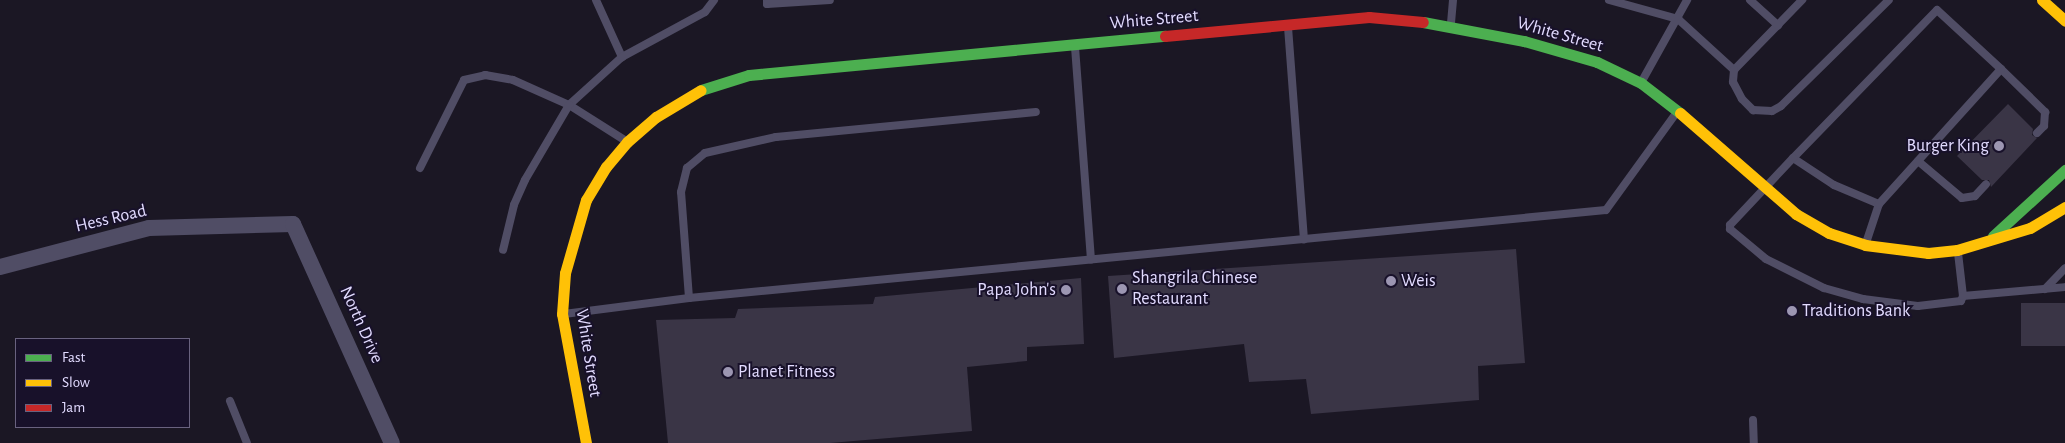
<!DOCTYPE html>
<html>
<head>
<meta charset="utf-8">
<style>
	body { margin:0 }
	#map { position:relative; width:2065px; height:443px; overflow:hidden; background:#1b1724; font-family:"Alegreya Sans",sans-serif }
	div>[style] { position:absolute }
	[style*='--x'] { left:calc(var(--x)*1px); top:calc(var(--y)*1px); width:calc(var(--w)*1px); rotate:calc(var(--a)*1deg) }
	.building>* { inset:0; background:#3a3546; transform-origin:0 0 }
	.lane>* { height:8px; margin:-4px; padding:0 4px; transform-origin:4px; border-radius:4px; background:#504d65 }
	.street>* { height:16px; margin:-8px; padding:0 8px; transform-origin:8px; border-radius:8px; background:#504d65 }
	.fast>* { height:11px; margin:-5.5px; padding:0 5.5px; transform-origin:5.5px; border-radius:5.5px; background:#4caf50 }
	.slow>* { height:11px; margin:-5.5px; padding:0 5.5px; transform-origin:5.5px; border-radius:5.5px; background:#ffc107 }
	.jam>* { height:11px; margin:-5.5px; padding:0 5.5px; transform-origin:5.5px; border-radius:5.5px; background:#c62828 }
	.dots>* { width:14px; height:14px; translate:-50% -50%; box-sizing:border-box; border:2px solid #18112a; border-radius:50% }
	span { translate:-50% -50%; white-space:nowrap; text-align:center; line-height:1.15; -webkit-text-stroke:4px #18112a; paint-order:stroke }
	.street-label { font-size:18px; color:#e2dbff }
	.poi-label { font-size:18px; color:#e2dbff }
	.right { translate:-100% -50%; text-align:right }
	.left { translate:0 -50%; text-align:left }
	.legend { position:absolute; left:15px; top:338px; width:175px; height:90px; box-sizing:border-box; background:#18112a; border:1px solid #69627f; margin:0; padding:6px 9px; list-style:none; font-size:15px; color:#e2dbff }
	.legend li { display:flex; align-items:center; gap:10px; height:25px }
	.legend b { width:25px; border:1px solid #69627f }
</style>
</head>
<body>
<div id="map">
	<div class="building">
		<div style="clip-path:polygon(2008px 104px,2033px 129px,2032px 135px,2037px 138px,1991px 187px,1989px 180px,1982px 180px,1957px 156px)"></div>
		<div style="clip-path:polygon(1516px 249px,1525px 363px,1478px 366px,1479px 400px,1311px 414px,1306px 379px,1249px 382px,1244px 344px,1114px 358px,1108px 276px)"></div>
		<div style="clip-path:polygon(1081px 278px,1084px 344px,1027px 347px,1027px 361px,967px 367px,972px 431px,830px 443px,668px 443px,656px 320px,735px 318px,738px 309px,873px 304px,875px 297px)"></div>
		<div style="left:2065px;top:303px;width:43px;height:44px;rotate:90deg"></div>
	</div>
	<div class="lane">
		<div style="--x:596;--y:0;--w:63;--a:65.5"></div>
		<div style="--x:767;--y:0;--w:4;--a:90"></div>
		<div style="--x:767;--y:4;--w:63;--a:-3.6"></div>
		<div style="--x:1609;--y:0;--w:72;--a:15.4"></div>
		<div style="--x:1678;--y:19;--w:76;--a:42.3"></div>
		<div style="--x:1734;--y:70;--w:98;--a:-45.8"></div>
		<div style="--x:1750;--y:0;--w:38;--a:42"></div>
		<div style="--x:1451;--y:23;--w:23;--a:-85"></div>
		<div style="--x:1288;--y:27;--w:213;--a:85.7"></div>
		<div style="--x:1075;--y:47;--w:213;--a:85.7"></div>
		<div style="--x:2001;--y:69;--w:62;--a:44.3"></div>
		<div style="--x:2045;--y:112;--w:14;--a:94"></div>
		<div style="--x:2044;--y:126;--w:10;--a:135"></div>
		<div style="--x:1734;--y:70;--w:12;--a:95"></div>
		<div style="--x:1733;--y:82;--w:19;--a:62"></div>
		<div style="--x:1742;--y:99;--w:16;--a:45"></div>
		<div style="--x:1753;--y:110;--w:19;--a:3"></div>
		<div style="--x:1772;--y:111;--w:10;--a:-29"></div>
		<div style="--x:1781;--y:106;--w:151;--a:-44.5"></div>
		<div style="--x:1642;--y:81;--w:93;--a:-60.9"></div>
		<div style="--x:626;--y:141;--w:67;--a:-147.7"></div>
		<div style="--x:569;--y:105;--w:72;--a:-42.2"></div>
		<div style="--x:622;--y:57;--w:94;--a:-28.5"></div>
		<div style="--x:705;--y:12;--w:15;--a:-53"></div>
		<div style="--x:1793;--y:158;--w:49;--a:33.4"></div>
		<div style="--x:1834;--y:185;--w:49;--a:22.9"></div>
		<div style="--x:1918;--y:161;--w:57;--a:40.1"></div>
		<div style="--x:1962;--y:198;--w:13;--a:-9"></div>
		<div style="--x:1975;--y:196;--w:16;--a:-47"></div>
		<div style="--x:420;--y:168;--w:98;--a:-63.4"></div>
		<div style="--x:464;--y:80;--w:22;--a:-13"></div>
		<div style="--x:485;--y:75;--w:28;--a:10"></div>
		<div style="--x:513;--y:80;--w:61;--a:24.1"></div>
		<div style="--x:569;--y:105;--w:87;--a:120.4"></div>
		<div style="--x:525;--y:180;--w:27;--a:114"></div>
		<div style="--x:514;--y:205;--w:46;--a:103.7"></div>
		<div style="--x:1866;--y:243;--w:41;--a:-71.6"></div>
		<div style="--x:1879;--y:204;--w:182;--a:-47.9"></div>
		<div style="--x:2001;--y:69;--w:87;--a:-137.3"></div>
		<div style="--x:1937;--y:10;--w:206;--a:134.2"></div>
		<div style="--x:1793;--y:158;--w:92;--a:133.2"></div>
		<div style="--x:1730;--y:225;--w:4;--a:90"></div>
		<div style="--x:1730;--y:229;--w:47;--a:39.8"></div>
		<div style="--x:1766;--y:259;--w:65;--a:26.6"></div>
		<div style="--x:1824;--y:288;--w:41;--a:15.8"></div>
		<div style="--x:1863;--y:299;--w:55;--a:7.3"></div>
		<div style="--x:1918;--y:306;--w:43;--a:-6.6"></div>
		<div style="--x:1961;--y:301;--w:5;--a:-68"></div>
		<div style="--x:1963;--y:296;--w:43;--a:-96.6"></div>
		<div style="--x:2045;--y:289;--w:29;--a:-46"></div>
		<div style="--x:1963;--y:296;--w:102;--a:-5"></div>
		<div style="--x:689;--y:298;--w:106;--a:-94.3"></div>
		<div style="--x:681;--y:192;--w:25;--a:-76"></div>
		<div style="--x:687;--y:168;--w:23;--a:-40"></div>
		<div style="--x:705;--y:153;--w:73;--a:-12.7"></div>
		<div style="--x:776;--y:137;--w:261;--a:-5.5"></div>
		<div style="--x:564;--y:314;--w:126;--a:-7.3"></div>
		<div style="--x:689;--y:298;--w:921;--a:-5.48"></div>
		<div style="--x:1606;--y:210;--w:121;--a:-54.1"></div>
		<div style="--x:230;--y:401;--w:45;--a:68"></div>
		<div style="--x:1753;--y:420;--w:23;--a:88"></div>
	</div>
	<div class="street">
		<div style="--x:0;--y:267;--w:154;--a:-14.7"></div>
		<div style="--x:149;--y:228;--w:144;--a:-1.6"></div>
		<div style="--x:293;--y:224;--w:240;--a:65.7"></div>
	</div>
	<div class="fast">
		<div style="--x:1423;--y:22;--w:103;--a:10.7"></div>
		<div style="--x:1524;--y:41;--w:76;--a:16"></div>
		<div style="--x:1597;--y:62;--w:49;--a:25.5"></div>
		<div style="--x:1641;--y:83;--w:49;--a:37.6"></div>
		<div style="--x:701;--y:90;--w:50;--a:-17.4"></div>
		<div style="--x:749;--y:75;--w:418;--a:-5.4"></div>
		<div style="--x:1993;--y:236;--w:98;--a:-42.5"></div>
	</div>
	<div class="slow">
		<div style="--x:2042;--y:0;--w:31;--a:42"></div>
		<div style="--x:1680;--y:113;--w:154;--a:41"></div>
		<div style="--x:1796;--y:214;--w:38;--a:30"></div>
		<div style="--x:1829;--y:233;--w:38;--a:18"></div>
		<div style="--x:1865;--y:245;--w:64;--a:7.2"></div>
		<div style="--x:1928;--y:253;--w:29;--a:-6"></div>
		<div style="--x:1957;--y:250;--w:76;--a:-16.8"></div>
		<div style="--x:2030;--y:228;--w:41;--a:-31"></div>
		<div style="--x:586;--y:443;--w:131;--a:-100.5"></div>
		<div style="--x:562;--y:314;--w:41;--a:-85.8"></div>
		<div style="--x:565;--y:273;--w:76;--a:-74"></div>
		<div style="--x:586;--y:200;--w:39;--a:-59"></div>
		<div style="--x:606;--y:167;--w:33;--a:-50"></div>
		<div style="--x:627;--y:142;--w:38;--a:-41"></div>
		<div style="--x:656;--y:117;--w:52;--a:-31"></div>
	</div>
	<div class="jam">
		<div style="--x:1165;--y:36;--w:205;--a:-5.3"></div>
		<div style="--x:1369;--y:17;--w:54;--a:5.3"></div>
	</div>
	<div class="dots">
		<div style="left:1999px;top:146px;background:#9c96b2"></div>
		<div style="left:1391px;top:281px;background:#9c96b2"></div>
		<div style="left:1122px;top:289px;background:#9c96b2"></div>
		<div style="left:1066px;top:290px;background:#9c96b2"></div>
		<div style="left:1792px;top:311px;background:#9c96b2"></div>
		<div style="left:728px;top:372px;background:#9c96b2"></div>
	</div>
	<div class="street-label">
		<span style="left:1154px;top:20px;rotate:-5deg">White Street</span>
		<span style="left:1560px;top:35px;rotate:16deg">White Street</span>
		<span style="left:111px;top:219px;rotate:-13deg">Hess Road</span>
		<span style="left:361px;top:325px;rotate:66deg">North Drive</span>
		<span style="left:588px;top:353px;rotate:81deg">White Street</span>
	</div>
	<div class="poi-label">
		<span class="right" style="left:1989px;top:146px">Burger King</span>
		<span class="left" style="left:1132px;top:289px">Shangrila Chinese<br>Restaurant</span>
		<span class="left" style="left:1401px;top:281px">Weis</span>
		<span class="right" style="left:1056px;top:290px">Papa John's</span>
		<span class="left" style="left:1802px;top:311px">Traditions Bank</span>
		<span class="left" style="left:738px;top:372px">Planet Fitness</span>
	</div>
	<ul class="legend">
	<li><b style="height:6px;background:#4caf50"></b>Fast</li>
	<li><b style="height:6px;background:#ffc107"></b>Slow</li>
	<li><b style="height:6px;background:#c62828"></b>Jam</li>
	</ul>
</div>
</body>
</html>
